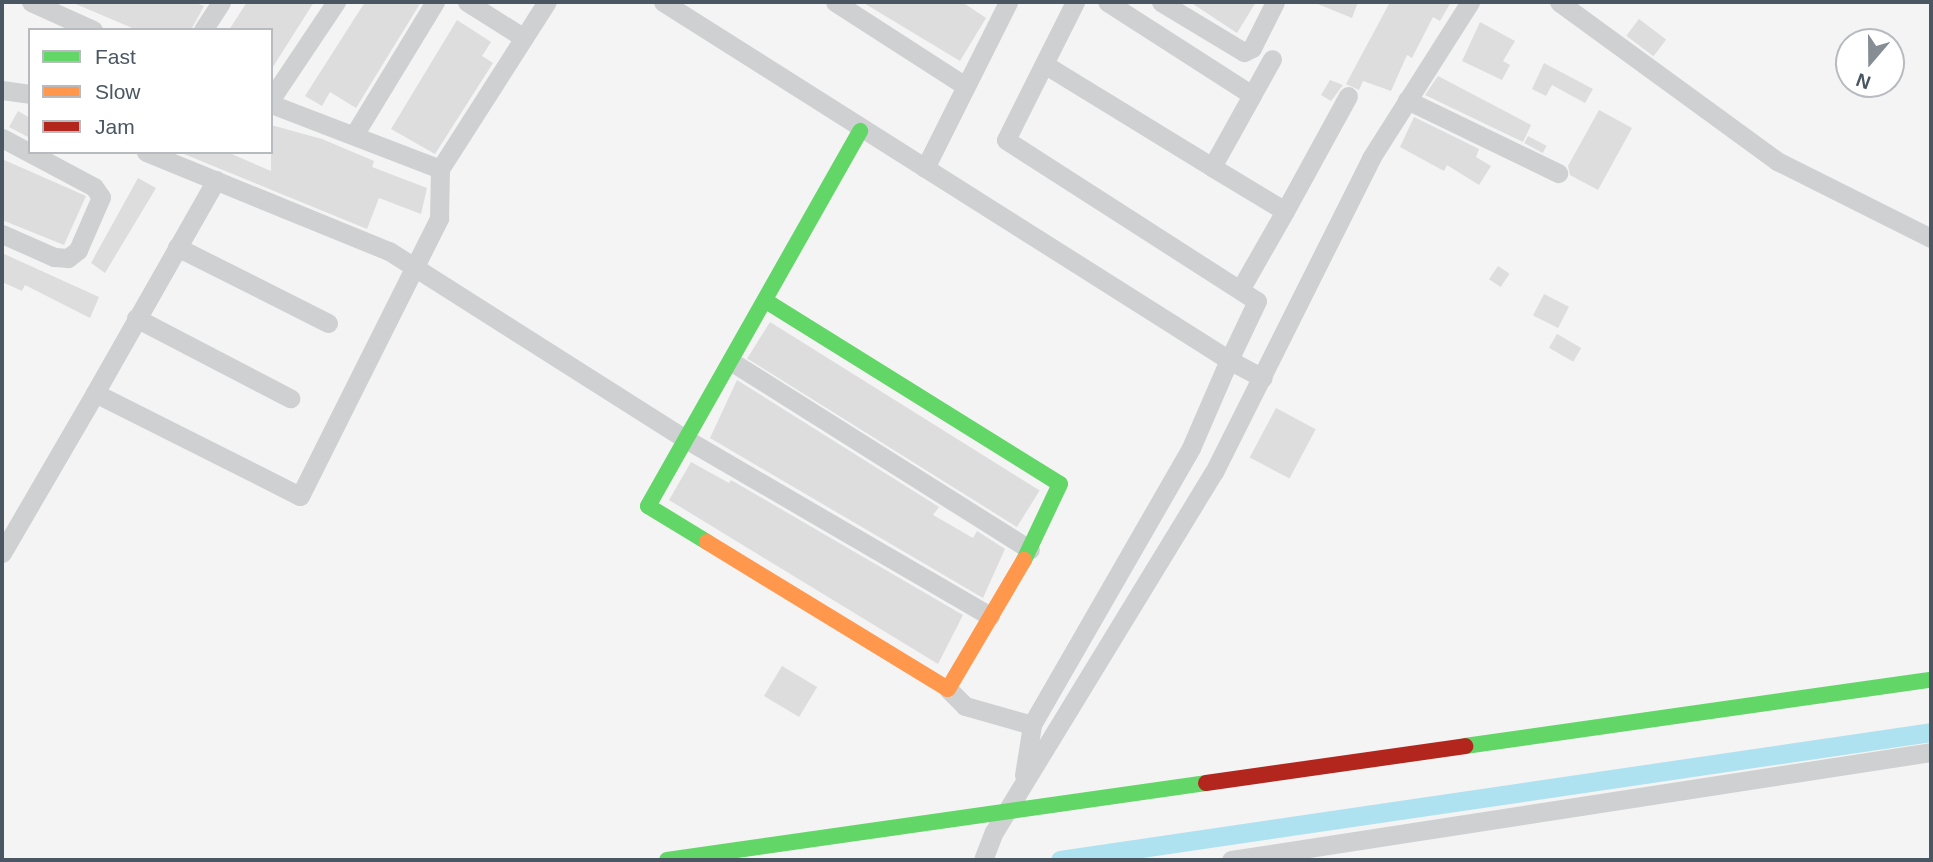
<!DOCTYPE html>
<html>
<head>
<meta charset="utf-8">
<style>
	body { margin:0 }
	#map { position:relative; width:1933px; height:862px; overflow:hidden; background:#f4f4f4; font-family:Helvetica,sans-serif }
	div>[style] { position:absolute }
	[style*='--x'] { left:calc(var(--x)*1px); top:calc(var(--y)*1px); width:calc(var(--w)*1px); rotate:calc(var(--a)*1deg) }
	.canal>* { height:19px; margin:-9.5px; padding:0 9.5px; transform-origin:9.5px; border-radius:9.5px; background:#aee2f0 }
	.building>* { inset:0; background:#ddddde; transform-origin:0 0 }
	.street>* { height:19px; margin:-9.5px; padding:0 9.5px; transform-origin:9.5px; border-radius:9.5px; background:#ced0d2 }
	.fast>* { height:16px; margin:-8px; padding:0 8px; transform-origin:8px; border-radius:8px; background:#63d668 }
	.slow>* { height:16px; margin:-8px; padding:0 8px; transform-origin:8px; border-radius:8px; background:#ff974d }
	.jam>* { height:16px; margin:-8px; padding:0 8px; transform-origin:8px; border-radius:8px; background:#b3261e }
	span { translate:-50% -50%; white-space:nowrap; text-align:center; line-height:1.15; -webkit-text-stroke:5px #fff; paint-order:stroke }
	.frame { position:absolute; inset:0; border:4px solid #4a5661; pointer-events:none }
	.legend { position:absolute; left:28px; top:28px; width:245px; height:126px; box-sizing:border-box; background:#fff; border:2px solid #b7bbc0; margin:0; padding:9px 12px; list-style:none; font-size:21px; color:#4a5661 }
	.legend li { display:flex; align-items:center; gap:14px; height:35px }
	.legend b { width:35px; border:2px solid #b7bbc0 }
	.north { position:absolute; left:1835px; top:28px; width:70px; height:70px; box-sizing:border-box; background:#fff; border:2px solid #b7bbc0; border-radius:50%; rotate:200deg; font-size:19px; font-weight:700; line-height:28px; text-align:center; color:#4a5661 }
	.north::after { content:''; display:block; margin:auto; width:24px; height:32px; background:#868d94; clip-path:polygon(50% 0,100% 100%,50% 72%,0 100%) }
</style>
</head>
<body>
<div id="map">
	<div class="canal">
		<div style="--x:1060;--y:860;--w:880;--a:-8.36"></div>
	</div>
	<div class="building">
		<div style="clip-path:polygon(71px 2px,193px 2px,204px 6px,191px 30px,137px 30px)"></div>
		<div style="clip-path:polygon(247px 2px,314px 2px,271px 70px,271px 30px,229px 30px)"></div>
		<div style="clip-path:polygon(365px 2px,421px 2px,356px 108px,330px 92px,322px 106px,305px 96px)"></div>
		<div style="clip-path:polygon(862px 2px,962px 2px,986px 18px,960px 61px)"></div>
		<div style="clip-path:polygon(1190px 2px,1256px 2px,1237px 33px)"></div>
		<div style="clip-path:polygon(1313px 2px,1358px 2px,1352px 18px)"></div>
		<div style="clip-path:polygon(1390px 2px,1451px 2px,1440px 21px,1433px 17px,1412px 58px,1407px 55px,1391px 91px,1363px 81px,1359px 90px,1346px 84px)"></div>
		<div style="left:1639px;top:19px;width:34px;height:21px;rotate:37deg"></div>
		<div style="clip-path:polygon(457px 20px,491px 42px,482px 56px,493px 63px,435px 154px,391px 129px)"></div>
		<div style="clip-path:polygon(1480px 22px,1515px 41px,1503px 61px,1510px 65px,1502px 80px,1462px 61px)"></div>
		<div style="clip-path:polygon(1544px 63px,1593px 89px,1585px 103px,1552px 85px,1546px 96px,1532px 89px)"></div>
		<div style="clip-path:polygon(1438px 76px,1531px 125px,1523px 142px,1425px 95px)"></div>
		<div style="clip-path:polygon(1330px 80px,1343px 85px,1331px 101px,1321px 95px)"></div>
		<div style="clip-path:polygon(1599px 110px,1632px 128px,1598px 190px,1570px 175px,1568px 166px)"></div>
		<div style="clip-path:polygon(18px 111px,30px 118px,30px 138px,9px 127px)"></div>
		<div style="clip-path:polygon(1414px 117px,1479px 149px,1476px 157px,1491px 166px,1479px 185px,1447px 165px,1444px 171px,1400px 147px)"></div>
		<div style="clip-path:polygon(271px 125px,322px 139px,374px 161px,372px 167px,427px 188px,421px 214px,379px 198px,367px 229px,179px 152px,227px 152px,271px 171px)"></div>
		<div style="left:1528px;top:136px;width:21px;height:8px;rotate:28deg"></div>
		<div style="clip-path:polygon(2px 159px,86px 196px,64px 245px,2px 220px)"></div>
		<div style="clip-path:polygon(138px 178px,156px 188px,105px 273px,91px 263px)"></div>
		<div style="clip-path:polygon(2px 253px,99px 297px,90px 318px,25px 285px,22px 291px,2px 282px)"></div>
		<div style="left:1498px;top:266px;width:14px;height:16px;rotate:34deg"></div>
		<div style="left:1544px;top:294px;width:28px;height:24px;rotate:27deg"></div>
		<div style="left:770px;top:322px;width:318px;height:43px;rotate:32deg"></div>
		<div style="left:1557px;top:334px;width:28px;height:16px;rotate:30deg"></div>
		<div style="clip-path:polygon(737px 380px,939px 507px,933px 515px,947px 523px,973px 538px,977px 531px,1005px 549px,983px 598px,710px 438px)"></div>
		<div style="left:1276px;top:408px;width:45px;height:56px;rotate:28deg"></div>
		<div style="clip-path:polygon(691px 462px,729px 483px,731px 480px,963px 615px,938px 664px,669px 500px)"></div>
		<div style="left:782px;top:666px;width:41px;height:35px;rotate:31deg"></div>
	</div>
	<div class="street">
		<div style="--x:31;--y:2;--w:68;--a:24.3"></div>
		<div style="--x:467;--y:2;--w:67;--a:32.3"></div>
		<div style="--x:663;--y:2;--w:670;--a:32.31"></div>
		<div style="--x:1229;--y:360;--w:96;--a:113.4"></div>
		<div style="--x:1191;--y:448;--w:319;--a:119.9"></div>
		<div style="--x:1032;--y:725;--w:70;--a:-164.2"></div>
		<div style="--x:965;--y:706;--w:24;--a:-135"></div>
		<div style="--x:835;--y:2;--w:153;--a:32.8"></div>
		<div style="--x:1075;--y:2;--w:154;--a:116.6"></div>
		<div style="--x:1006;--y:140;--w:298;--a:32.7"></div>
		<div style="--x:1257;--y:301;--w:65;--a:115.4"></div>
		<div style="--x:1229;--y:360;--w:38;--a:28"></div>
		<div style="--x:1161;--y:2;--w:97;--a:31.1"></div>
		<div style="--x:1244;--y:52;--w:9;--a:-27"></div>
		<div style="--x:1252;--y:48;--w:51;--a:-63.4"></div>
		<div style="--x:1559;--y:2;--w:270;--a:36.1"></div>
		<div style="--x:1777;--y:161;--w:172;--a:26.6"></div>
		<div style="--x:203;--y:30;--w:33;--a:-57"></div>
		<div style="--x:1044;--y:64;--w:197;--a:31.5"></div>
		<div style="--x:1212;--y:167;--w:82;--a:-60.9"></div>
		<div style="--x:1252;--y:95;--w:172;--a:-147.3"></div>
		<div style="--x:2;--y:90;--w:28;--a:8"></div>
		<div style="--x:1252;--y:95;--w:41;--a:-60.9"></div>
		<div style="--x:271;--y:99;--w:117;--a:-56.2"></div>
		<div style="--x:1407;--y:100;--w:168;--a:25.8"></div>
		<div style="--x:271;--y:104;--w:181;--a:21"></div>
		<div style="--x:354;--y:135;--w:156;--a:-58.7"></div>
		<div style="--x:2;--y:138;--w:104;--a:28"></div>
		<div style="--x:94;--y:187;--w:12;--a:55"></div>
		<div style="--x:101;--y:197;--w:58;--a:113.5"></div>
		<div style="--x:78;--y:250;--w:13;--a:141"></div>
		<div style="--x:68;--y:258;--w:14;--a:-176"></div>
		<div style="--x:54;--y:257;--w:57;--a:-156.1"></div>
		<div style="--x:146;--y:152;--w:262;--a:22.2"></div>
		<div style="--x:389;--y:251;--w:349;--a:32.4"></div>
		<div style="--x:684;--y:438;--w:354;--a:30.2"></div>
		<div style="--x:1212;--y:167;--w:85;--a:31.1"></div>
		<div style="--x:1285;--y:211;--w:91;--a:119.7"></div>
		<div style="--x:925;--y:168;--w:186;--a:-63.4"></div>
		<div style="--x:216;--y:180;--w:245;--a:119.6"></div>
		<div style="--x:95;--y:393;--w:229;--a:26.7"></div>
		<div style="--x:300;--y:496;--w:311;--a:-63.4"></div>
		<div style="--x:439;--y:218;--w:49;--a:-88.8"></div>
		<div style="--x:440;--y:169;--w:198;--a:-57.4"></div>
		<div style="--x:1285;--y:211;--w:131;--a:-61.3"></div>
		<div style="--x:177;--y:247;--w:169;--a:26.7"></div>
		<div style="--x:136;--y:318;--w:174;--a:27.5"></div>
		<div style="--x:732;--y:362;--w:352;--a:32.2"></div>
		<div style="--x:2;--y:553;--w:185;--a:-59.8"></div>
		<div style="--x:1024;--y:775;--w:51;--a:-80.9"></div>
		<div style="--x:983;--y:860;--w:30;--a:-69"></div>
		<div style="--x:994;--y:832;--w:422;--a:-58.6"></div>
		<div style="--x:1214;--y:472;--w:351;--a:-63.4"></div>
		<div style="--x:1371;--y:158;--w:185;--a:-57.6"></div>
		<div style="--x:1231;--y:860;--w:708;--a:-8.77"></div>
	</div>
	<div class="fast">
		<div style="--x:766;--y:301;--w:346;--a:31.9"></div>
		<div style="--x:1060;--y:484;--w:84;--a:115.3"></div>
		<div style="--x:707;--y:542;--w:69;--a:-148.6"></div>
		<div style="--x:648;--y:506;--w:431;--a:-60.5"></div>
		<div style="--x:1465;--y:746;--w:471;--a:-8.1"></div>
		<div style="--x:667;--y:860;--w:544;--a:-8.13"></div>
	</div>
	<div class="slow">
		<div style="--x:707;--y:542;--w:282;--a:31.4"></div>
		<div style="--x:948;--y:689;--w:150;--a:-59.5"></div>
	</div>
	<div class="jam">
		<div style="--x:1206;--y:783;--w:262;--a:-8.1"></div>
	</div>
	<div class="frame"></div>
	<ul class="legend">
	<li><b style="height:9px;background:#63d668"></b>Fast</li>
	<li><b style="height:9px;background:#ff974d"></b>Slow</li>
	<li><b style="height:9px;background:#b3261e"></b>Jam</li>
	</ul>
	<div class="north">N</div>
</div>
</body>
</html>
